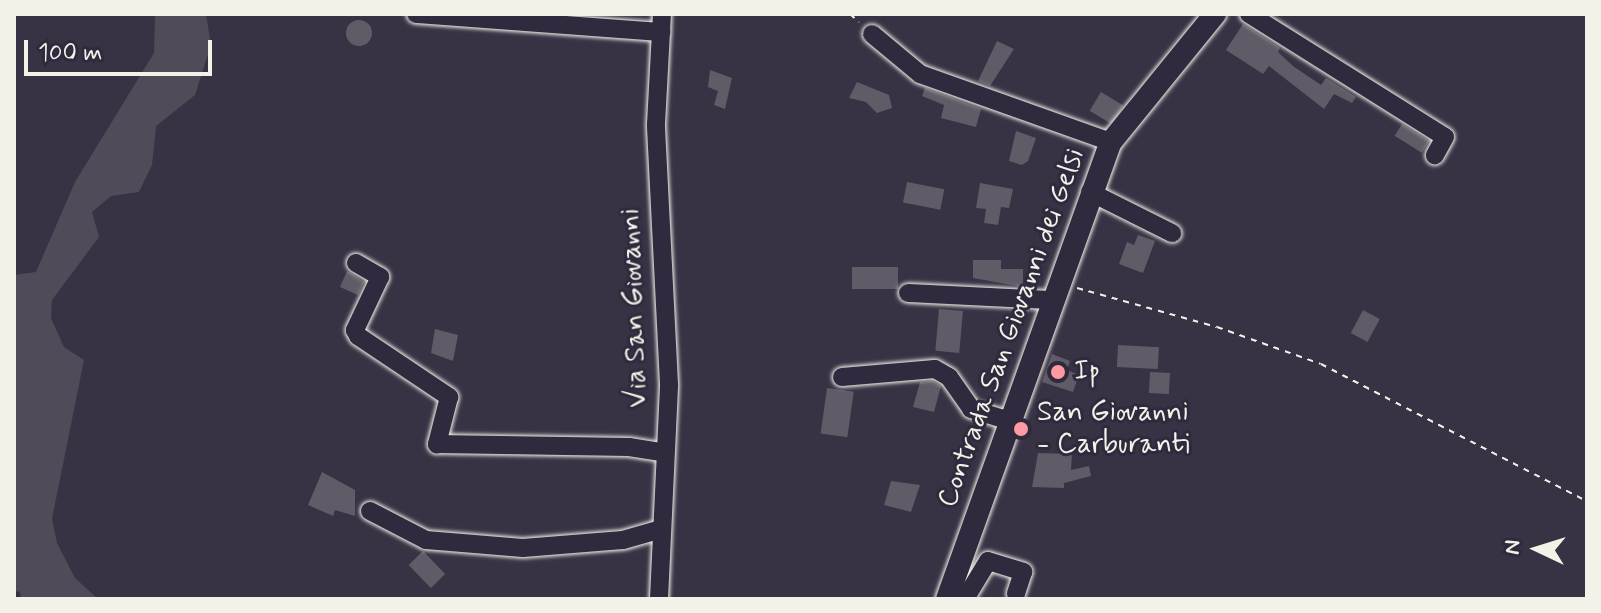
<!DOCTYPE html>
<html>
<head>
<meta charset="utf-8">
<style>
	body { margin:0 }
	#map { position:relative; width:1601px; height:613px; overflow:hidden; background:#373244; font-family:Mynerve,sans-serif }
	div>[style] { position:absolute }
	[style*='--x'] { left:calc(var(--x)*1px); top:calc(var(--y)*1px); width:calc(var(--w)*1px); rotate:calc(var(--a)*1deg) }
	.green>* { inset:0; background:#504b59 }
	.building>* { inset:0; background:#5f5c67; transform-origin:0 0 }
	.round { border-radius:50% }
	.path>* { height:2px; margin-top:-1px; transform-origin:0; background:repeating-linear-gradient(90deg,#f4f1e8 0 6px,transparent 0 12px) }
	.roads { filter:drop-shadow(0 0 2px #f4f1e8) drop-shadow(0 0 2px #f4f1e8) }
	.minor>* { height:18px; margin:-9px; padding:0 9px; transform-origin:9px; border-radius:9px; background:#2f2a3d }
	.major>* { height:22px; margin:-11px; padding:0 11px; transform-origin:11px; border-radius:11px; background:#2f2a3d }
	.dots>* { width:22px; height:22px; translate:-50% -50%; box-sizing:border-box; border:4px solid #2f2a3d; border-radius:50% }
	span { translate:-50% -50%; white-space:nowrap; text-align:center; line-height:1.15; -webkit-text-stroke:6px #2f2a3d; paint-order:stroke }
	.street-label { font-size:28px; color:#f4f1e8 }
	.poi-label { font-size:28px; color:#f4f1e8 }
	.left { translate:0 -50%; text-align:left }
	.frame { position:absolute; inset:0; border:16px solid #f4f1e8; pointer-events:none }
	.north { position:absolute; left:1497px; top:509px; width:80px; height:80px; -webkit-text-stroke:6px #2f2a3d; paint-order:stroke; rotate:274deg; font-size:22px; font-weight:700; line-height:32px; text-align:center; color:#f4f1e8 }
	.north::after { content:''; display:block; margin:auto; width:28px; height:36px; background:#f4f1e8; clip-path:polygon(50% 0,100% 100%,50% 72%,0 100%) }
	.scale { position:absolute; left:24px; top:40px; width:188px; height:36px; box-sizing:border-box; border:4px solid #f4f1e8; border-top:0; padding-left:10px; font-size:24px; line-height:28px; white-space:nowrap; color:#f4f1e8; -webkit-text-stroke:6px #2f2a3d; paint-order:stroke }
</style>
</head>
<body>
<div id="map">
	<div class="green">
		<div style="clip-path:polygon(155px 14px,206px 14px,211px 45px,195px 95px,156px 126px,152px 165px,139px 192px,111px 196px,92px 212px,99px 237px,52px 300px,51px 318px,64px 347px,84px 360px,52px 519px,57px 543px,75px 578px,98px 599px,21px 599px,20px 592px,14px 591px,14px 275px,36px 272px,75px 182px,154px 53px)"></div>
	</div>
	<div class="building">
		<div class="round" style="left:346px;top:20px;width:26px;height:26px"></div>
		<div style="clip-path:polygon(1243px 24px,1280px 48px,1278px 52px,1293px 66px,1321px 85px,1326px 78px,1356px 97px,1352px 103px,1334px 94px,1324px 109px,1269px 66px,1263px 74px,1226px 50px)"></div>
		<div style="clip-path:polygon(997px 41px,1014px 49px,990px 86px,978px 81px)"></div>
		<div style="clip-path:polygon(710px 70px,732px 78px,725px 109px,714px 105px,718px 91px,708px 87px)"></div>
		<div style="clip-path:polygon(857px 82px,889px 95px,892px 108px,877px 113px,866px 102px,849px 98px)"></div>
		<div style="clip-path:polygon(925px 88px,981px 109px,976px 127px,941px 118px,944px 105px,922px 96px)"></div>
		<div style="left:1101px;top:92px;width:26px;height:22px;rotate:31deg"></div>
		<div style="left:1402px;top:124px;width:32px;height:14px;rotate:32deg"></div>
		<div style="clip-path:polygon(1016px 131px,1036px 138px,1028px 161px,1022px 165px,1009px 161px)"></div>
		<div style="left:907px;top:182px;width:38px;height:21px;rotate:11deg"></div>
		<div style="clip-path:polygon(980px 183px,1013px 189px,1009px 208px,1001px 207px,998px 225px,984px 223px,986px 209px,976px 208px)"></div>
		<div style="clip-path:polygon(1138px 235px,1155px 241px,1143px 273px,1119px 264px,1127px 242px,1134px 245px)"></div>
		<div style="clip-path:polygon(973px 260px,1001px 260px,1001px 269px,1023px 269px,1023px 287px,973px 278px)"></div>
		<div style="left:852px;top:267px;width:46px;height:22px"></div>
		<div style="clip-path:polygon(347px 271px,364px 282px,358px 295px,340px 287px)"></div>
		<div style="left:939px;top:309px;width:24px;height:42px;rotate:5deg"></div>
		<div style="left:1363px;top:310px;width:19px;height:26px;rotate:28deg"></div>
		<div style="clip-path:polygon(435px 329px,458px 335px,453px 361px,431px 353px)"></div>
		<div style="left:1118px;top:345px;width:41px;height:22px;rotate:3deg"></div>
		<div style="clip-path:polygon(1052px 354px,1070px 361px,1067px 370px,1079px 375px,1073px 392px,1042px 382px)"></div>
		<div style="left:1150px;top:372px;width:20px;height:21px;rotate:3deg"></div>
		<div style="clip-path:polygon(932px 381px,941px 386px,934px 412px,913px 407px,920px 382px)"></div>
		<div style="left:827px;top:388px;width:27px;height:46px;rotate:8deg"></div>
		<div style="clip-path:polygon(1038px 453px,1072px 454px,1071px 470px,1089px 466px,1091px 476px,1064px 483px,1064px 488px,1032px 487px)"></div>
		<div style="clip-path:polygon(322px 472px,355px 490px,355px 516px,335px 510px,333px 516px,308px 505px)"></div>
		<div style="clip-path:polygon(891px 481px,920px 485px,911px 512px,884px 505px)"></div>
		<div style="left:423px;top:551px;width:32px;height:20px;rotate:46deg"></div>
	</div>
	<div class="path">
		<div style="--x:850;--y:14;--w:12;--a:42"></div>
		<div style="--x:1077;--y:288;--w:145;--a:15.6"></div>
		<div style="--x:1217;--y:327;--w:110;--a:19.6"></div>
		<div style="--x:1321;--y:364;--w:299;--a:27.3"></div>
	</div>
	<div class="roads">
		<div class="minor">
			<div style="--x:416;--y:14;--w:246;--a:4.2"></div>
			<div style="--x:1249;--y:14;--w:231;--a:32.1"></div>
			<div style="--x:1445;--y:137;--w:21;--a:119"></div>
			<div style="--x:872;--y:34;--w:62;--a:39.8"></div>
			<div style="--x:920;--y:74;--w:203;--a:19.6"></div>
			<div style="--x:1090;--y:192;--w:92;--a:26.6"></div>
			<div style="--x:356;--y:263;--w:28;--a:30"></div>
			<div style="--x:380;--y:277;--w:59;--a:115.3"></div>
			<div style="--x:355;--y:330;--w:7;--a:63"></div>
			<div style="--x:358;--y:336;--w:110;--a:33.8"></div>
			<div style="--x:449;--y:397;--w:49;--a:104.3"></div>
			<div style="--x:437;--y:444;--w:192;--a:0.9"></div>
			<div style="--x:629;--y:447;--w:36;--a:9"></div>
			<div style="--x:908;--y:293;--w:143;--a:2.8"></div>
			<div style="--x:842;--y:377;--w:93;--a:-4.9"></div>
			<div style="--x:935;--y:369;--w:16;--a:30"></div>
			<div style="--x:949;--y:377;--w:39;--a:55"></div>
			<div style="--x:971;--y:409;--w:41;--a:17.1"></div>
			<div style="--x:370;--y:511;--w:63;--a:27.4"></div>
			<div style="--x:426;--y:540;--w:97;--a:4.7"></div>
			<div style="--x:523;--y:548;--w:100;--a:-4.6"></div>
			<div style="--x:623;--y:540;--w:40;--a:-16"></div>
			<div style="--x:659;--y:599;--w:215;--a:-87.3"></div>
			<div style="--x:669;--y:384;--w:260;--a:-92.9"></div>
			<div style="--x:656;--y:124;--w:110;--a:-86.9"></div>
			<div style="--x:965;--y:599;--w:44;--a:-58.8"></div>
			<div style="--x:988;--y:561;--w:37;--a:17"></div>
			<div style="--x:1023;--y:572;--w:23;--a:108"></div>
		</div>
		<div class="major">
			<div style="--x:947;--y:599;--w:486;--a:-70.3"></div>
			<div style="--x:1111;--y:142;--w:165;--a:-50.9"></div>
		</div>
	</div>
	<div class="dots">
		<div style="left:1058px;top:372px;background:#ff9aa2"></div>
		<div style="left:1021px;top:429px;background:#ff9aa2"></div>
	</div>
	<div class="street-label">
		<span style="left:635px;top:308px;rotate:-92deg">Via San Giovanni</span>
		<span style="left:1012px;top:328px;rotate:-70deg">Contrada San Giovanni dei Gelsi</span>
	</div>
	<div class="poi-label">
		<span class="left" style="left:1074px;top:372px">Ip</span>
		<span class="left" style="left:1037px;top:429px">San Giovanni<br>- Carburanti</span>
	</div>
	<div class="frame"></div>
	<div class="north">N</div>
	<div class="scale">100 m</div>
</div>
</body>
</html>
